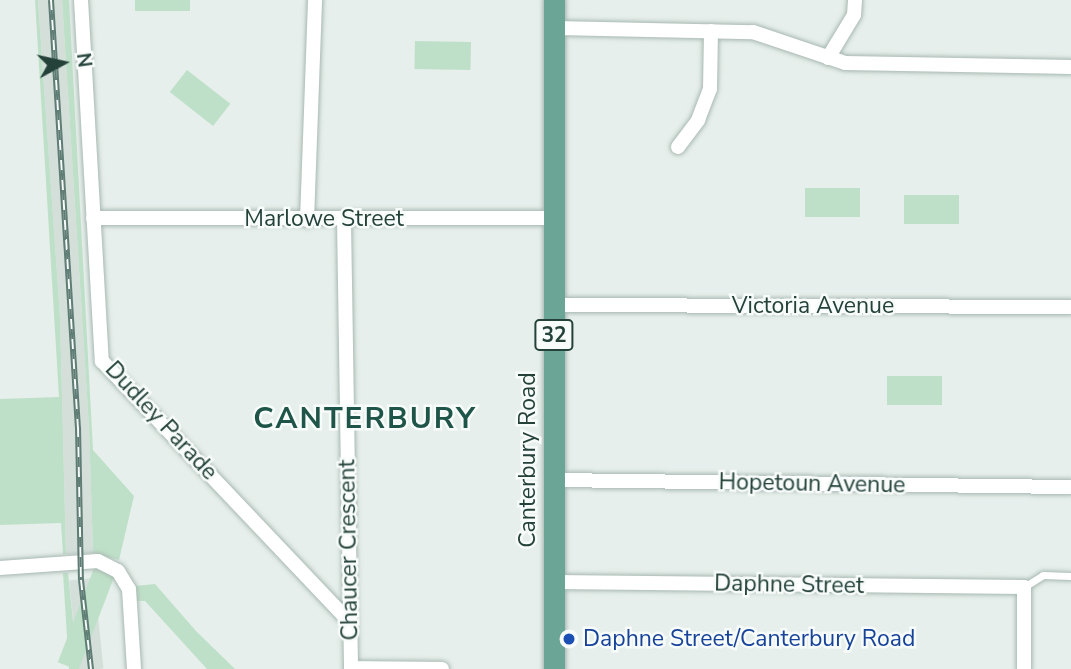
<!DOCTYPE html>
<html>
<head>
<meta charset="utf-8">
<style>
	body { margin:0 }
	#map { position:relative; width:1071px; height:669px; overflow:hidden; background:#e6efeb; font-family:"Nunito Sans",sans-serif }
	div>[style] { position:absolute }
	[style*='--x'] { left:calc(var(--x)*1px); top:calc(var(--y)*1px); width:calc(var(--w)*1px); rotate:calc(var(--a)*1deg) }
	.built>* { inset:0; background:#d4dfda; transform-origin:0 0 }
	.green>* { inset:0; background:#bfe0c8; transform-origin:0 0 }
	.roads { filter:drop-shadow(0 0 2px #a8b8b2) drop-shadow(0 0 2px #a8b8b2) }
	.lane>* { height:7px; margin:-3.5px; padding:0 3.5px; transform-origin:3.5px; border-radius:3.5px; background:#fff }
	.street>* { height:14px; margin:-7px; padding:0 7px; transform-origin:7px; border-radius:7px; background:#fff }
	.primary>* { height:21px; margin:-10.5px; padding:0 10.5px; transform-origin:10.5px; border-radius:10.5px; background:#6aa596 }
	.rail>* { height:6px; margin-top:-3px; transform-origin:0; background:repeating-linear-gradient(90deg,#f7fbf9 0 10px,#5f7d75 0 20px); box-sizing:border-box; border-block:2px solid #5f7d75 }
	.dots>* { width:19px; height:19px; translate:-50% -50%; box-sizing:border-box; border:4px solid #f7fbf9; border-radius:50% }
	span { translate:-50% -50%; white-space:nowrap; text-align:center; line-height:1.15; -webkit-text-stroke:5px #f7fbf9; paint-order:stroke }
	.shield-label span { padding:2px 5px; background:#f7fbf9; border:2px solid; border-radius:5px; -webkit-text-stroke-width:0 }
	.shield-label { font-size:21px; color:#24423a; font-weight:700 }
	.street-label { font-size:23px; color:#24423a }
	.transit-label { font-size:23px; color:#164399 }
	.left { translate:0 -50%; text-align:left }
	.district-label { font-size:30px; color:#1f5548; font-weight:700; letter-spacing:2px }
	.north { position:absolute; left:28px; top:28px; width:70px; height:70px; -webkit-text-stroke:5px #f7fbf9; paint-order:stroke; rotate:82deg; font-size:19px; font-weight:700; line-height:28px; text-align:center; color:#24423a }
	.north::after { content:''; display:block; margin:auto; width:24px; height:32px; background:#24423a; clip-path:polygon(50% 0,100% 100%,50% 72%,0 100%) }
</style>
</head>
<body>
<div id="map">
	<div class="built">
		<div style="clip-path:polygon(38px 0,62px 0,89px 427px,93px 553px,66px 554px,60px 316px)"></div>
		<div style="left:94px;top:578px;width:91px;height:25px;rotate:84deg"></div>
	</div>
	<div class="green">
		<div style="clip-path:polygon(35px 0,38px 0,60px 316px,66px 554px,63px 554px,61px 523px,0 525px,0 399px,59px 397px)"></div>
		<div style="clip-path:polygon(62px 0,69px 0,93px 450px,134px 496px,119px 560px,93px 553px,89px 427px)"></div>
		<div style="left:135px;top:0;width:55px;height:11px"></div>
		<div style="left:415px;top:41px;width:56px;height:28px;rotate:1deg"></div>
		<div style="left:187px;top:70px;width:55px;height:28px;rotate:38deg"></div>
		<div style="left:805px;top:188px;width:55px;height:29px"></div>
		<div style="left:959px;top:195px;width:29px;height:55px;rotate:90deg"></div>
		<div style="left:942px;top:376px;width:29px;height:55px;rotate:90deg"></div>
		<div style="left:94px;top:568px;width:22px;height:101px;rotate:21deg"></div>
		<div style="clip-path:polygon(63px 573px,68px 573px,78px 669px,69px 669px)"></div>
		<div style="clip-path:polygon(155px 584px,196px 631px,235px 669px,207px 669px,145px 601px,137px 601px,135px 586px)"></div>
	</div>
	<div class="roads">
		<div class="lane">
			<div style="--x:1024;--y:587;--w:22;--a:-32"></div>
			<div style="--x:1043;--y:575;--w:28;--a:2"></div>
		</div>
		<div class="street">
			<div style="--x:81;--y:0;--w:362;--a:86.7"></div>
			<div style="--x:102;--y:361;--w:360;--a:46.5"></div>
			<div style="--x:555;--y:28;--w:198;--a:1.2"></div>
			<div style="--x:753;--y:32;--w:97;--a:18.6"></div>
			<div style="--x:845;--y:63;--w:226;--a:1"></div>
			<div style="--x:828;--y:58;--w:50;--a:-58.8"></div>
			<div style="--x:854;--y:15;--w:15;--a:-86"></div>
			<div style="--x:678;--y:147;--w:34;--a:-53"></div>
			<div style="--x:698;--y:120;--w:33;--a:-69"></div>
			<div style="--x:710;--y:89;--w:58;--a:-89"></div>
			<div style="--x:93;--y:218;--w:462;--a:0"></div>
			<div style="--x:307;--y:220;--w:220;--a:-87.9"></div>
			<div style="--x:344;--y:220;--w:449;--a:89.1"></div>
			<div style="--x:555;--y:305;--w:516;--a:0.22"></div>
			<div style="--x:554;--y:480;--w:517;--a:0.78"></div>
			<div style="--x:0;--y:568;--w:98;--a:-4.1"></div>
			<div style="--x:98;--y:561;--w:22;--a:27"></div>
			<div style="--x:118;--y:571;--w:21;--a:59"></div>
			<div style="--x:129;--y:589;--w:80;--a:86.4"></div>
			<div style="--x:554;--y:582;--w:470;--a:0.6"></div>
			<div style="--x:1024;--y:587;--w:82;--a:90"></div>
			<div style="--x:351;--y:668;--w:91;--a:0.6"></div>
		</div>
		<div class="primary">
			<div style="--x:554;--y:669;--w:669;--a:-90"></div>
		</div>
	</div>
	<div class="rail">
		<div style="--x:51;--y:0;--w:428;--a:86.4"></div>
		<div style="--x:78;--y:427;--w:153;--a:88.9"></div>
		<div style="--x:81;--y:580;--w:90;--a:83.6"></div>
	</div>
	<div class="dots">
		<div style="left:569px;top:639px;background:#1a4fb4"></div>
	</div>
	<div class="shield-label">
		<span style="left:554px;top:335px">32</span>
	</div>
	<div class="street-label">
		<span style="left:324px;top:219px">Marlowe Street</span>
		<span style="left:813px;top:306px">Victoria Avenue</span>
		<span style="left:161px;top:421px;rotate:47deg">Dudley Parade</span>
		<span style="left:528px;top:460px;rotate:-90deg">Canterbury Road</span>
		<span style="left:812px;top:484px;rotate:1deg">Hopetoun Avenue</span>
		<span style="left:349px;top:550px;rotate:-91deg">Chaucer Crescent</span>
		<span style="left:789px;top:585px;rotate:1deg">Daphne Street</span>
	</div>
	<div class="transit-label">
		<span class="left" style="left:583px;top:639px">Daphne Street/Canterbury Road</span>
	</div>
	<div class="district-label">
		<span style="left:365px;top:419px">CANTERBURY</span>
	</div>
	<div class="north">N</div>
</div>
</body>
</html>
